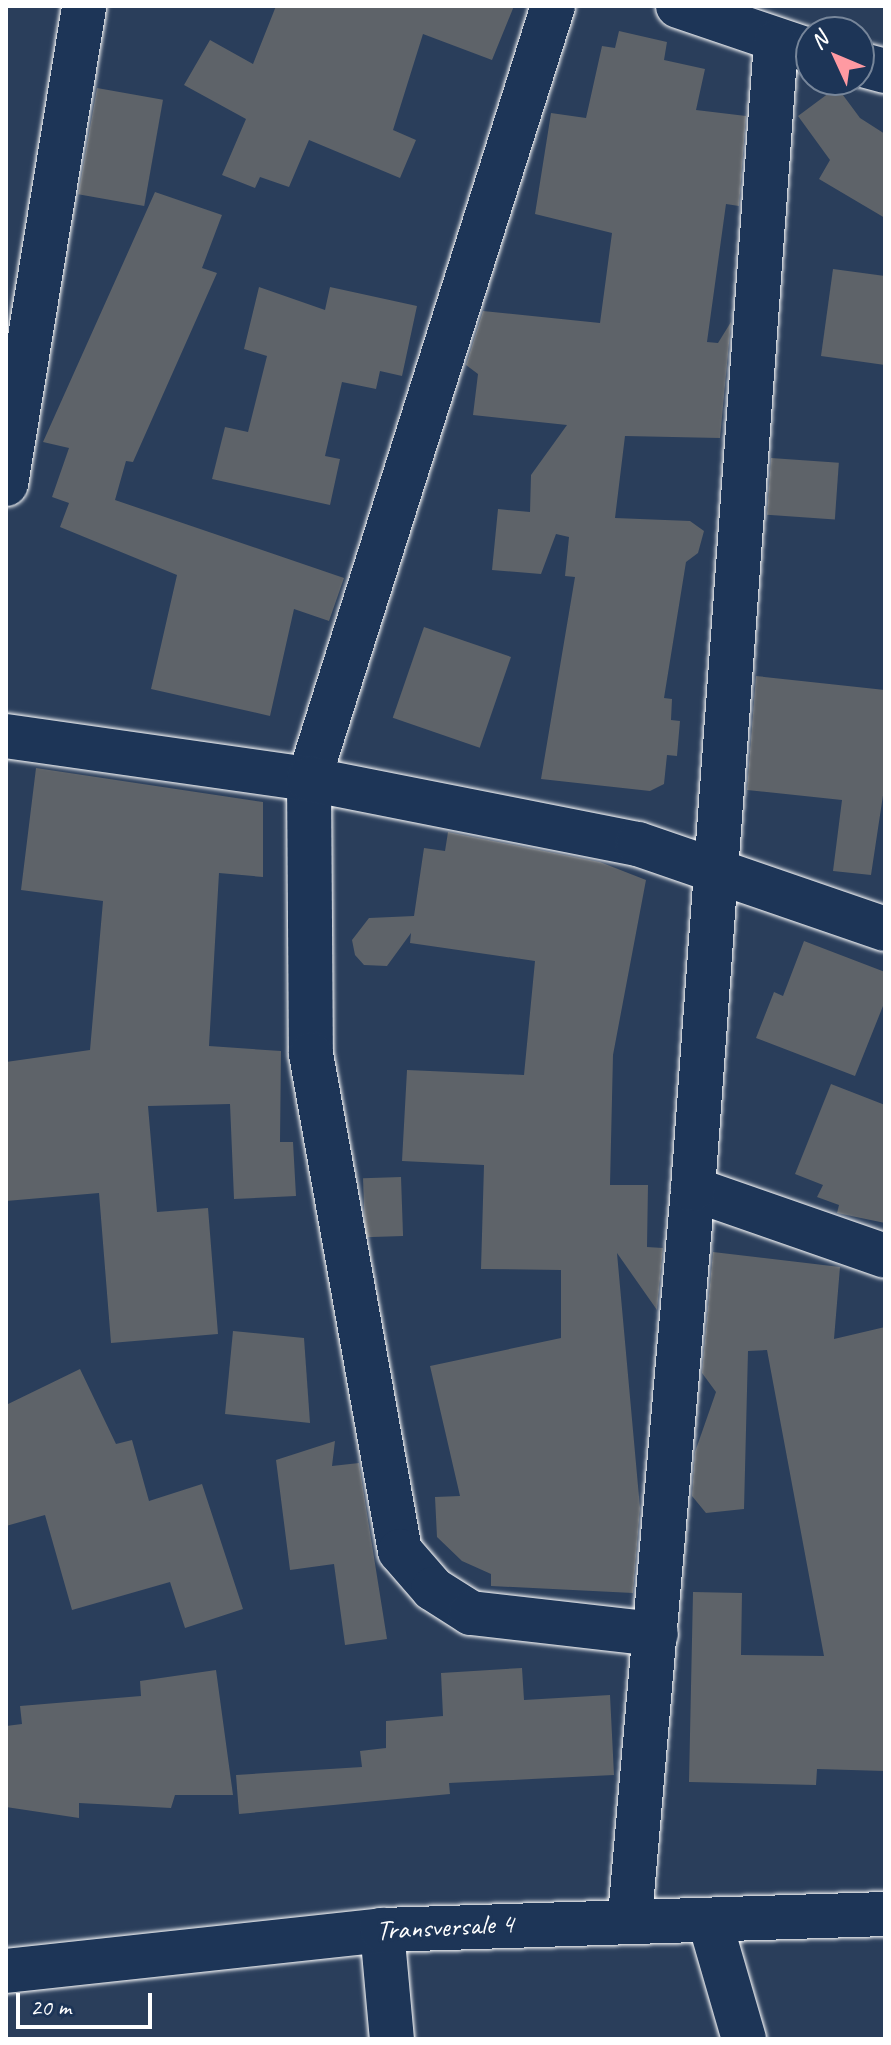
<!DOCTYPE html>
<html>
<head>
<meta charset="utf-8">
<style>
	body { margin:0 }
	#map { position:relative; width:891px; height:2045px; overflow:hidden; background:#2a3e5b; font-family:Caveat,sans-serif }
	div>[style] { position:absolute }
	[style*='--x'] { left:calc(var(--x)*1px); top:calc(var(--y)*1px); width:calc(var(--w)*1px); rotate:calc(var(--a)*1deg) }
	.building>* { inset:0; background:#5e6369; transform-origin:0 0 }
	.roads { filter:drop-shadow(0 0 2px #fff) drop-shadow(0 0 2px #fff) }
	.minor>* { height:44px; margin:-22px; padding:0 22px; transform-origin:22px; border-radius:22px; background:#1d3557 }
	.major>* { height:44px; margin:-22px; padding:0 22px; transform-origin:22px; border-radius:22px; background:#1d3557 }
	span { translate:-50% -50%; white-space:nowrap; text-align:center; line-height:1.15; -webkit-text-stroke:7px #1d3557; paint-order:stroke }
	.street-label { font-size:28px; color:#fff }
	.frame { position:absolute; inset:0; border:8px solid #fff; pointer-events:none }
	.north { position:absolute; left:795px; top:16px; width:80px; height:80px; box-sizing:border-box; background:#1d3557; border:2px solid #77869a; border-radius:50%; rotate:314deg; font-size:22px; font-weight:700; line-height:32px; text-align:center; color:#fff }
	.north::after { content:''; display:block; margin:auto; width:28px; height:36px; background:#ff9aa2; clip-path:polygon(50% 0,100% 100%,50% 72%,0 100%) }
	.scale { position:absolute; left:16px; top:1993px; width:136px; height:36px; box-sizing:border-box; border:4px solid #fff; border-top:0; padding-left:10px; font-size:24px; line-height:28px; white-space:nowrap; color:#fff; -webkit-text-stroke:6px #1d3557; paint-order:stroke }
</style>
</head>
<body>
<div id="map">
	<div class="building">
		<div style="clip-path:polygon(276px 6px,514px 6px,492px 60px,423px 34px,393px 130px,416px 140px,400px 178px,309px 140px,289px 187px,260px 177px,255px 188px,222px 175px,246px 119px,184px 85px,210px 40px,253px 64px)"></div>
		<div style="clip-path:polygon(619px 31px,667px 42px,664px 60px,705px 69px,696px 110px,746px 116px,739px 206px,726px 204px,707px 342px,718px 343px,731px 322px,720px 438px,625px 436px,615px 518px,690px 521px,704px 531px,698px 553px,686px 562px,664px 698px,672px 699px,671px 720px,680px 721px,677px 756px,667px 755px,664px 784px,650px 791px,541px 779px,575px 577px,565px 576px,569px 537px,556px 534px,541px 574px,492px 570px,498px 509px,530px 512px,531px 475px,567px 425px,473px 415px,478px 374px,466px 365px,483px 311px,600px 323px,612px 233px,535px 214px,551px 113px,586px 118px,602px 46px,615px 48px)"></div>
		<div style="clip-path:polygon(837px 87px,860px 118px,885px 134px,885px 218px,819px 179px,830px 160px,798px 116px)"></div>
		<div style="left:97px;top:88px;width:67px;height:108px;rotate:10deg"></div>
		<div style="clip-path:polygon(155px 192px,222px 215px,202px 268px,217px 273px,133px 462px,126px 461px,115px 500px,344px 578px,329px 621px,294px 609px,270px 716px,151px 689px,177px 575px,60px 527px,69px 503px,52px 497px,69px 448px,43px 442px)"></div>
		<div style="clip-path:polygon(833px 269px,885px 276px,885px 365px,821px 356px)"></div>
		<div style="clip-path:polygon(259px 287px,325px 310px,330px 287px,417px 306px,402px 376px,380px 371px,376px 389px,342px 382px,325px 456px,340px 459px,330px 505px,212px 479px,225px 427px,248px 432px,267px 356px,244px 349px)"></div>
		<div style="left:771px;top:458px;width:68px;height:57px;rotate:4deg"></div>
		<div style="left:424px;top:627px;width:92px;height:96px;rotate:19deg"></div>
		<div style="clip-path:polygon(756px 676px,885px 690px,885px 782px,871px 875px,833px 871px,842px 800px,747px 790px)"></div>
		<div style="clip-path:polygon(36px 768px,263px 802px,263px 877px,219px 873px,209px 1046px,281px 1051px,280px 1142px,293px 1142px,296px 1196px,234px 1199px,230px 1104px,148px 1106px,157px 1212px,208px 1208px,218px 1334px,111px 1343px,99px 1193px,6px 1201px,6px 1062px,90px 1050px,103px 901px,21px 890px)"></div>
		<div style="clip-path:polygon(448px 832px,600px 862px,646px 880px,613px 1055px,610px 1185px,648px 1185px,647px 1247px,663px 1248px,657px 1310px,617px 1253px,640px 1508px,633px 1593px,491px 1586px,491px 1574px,462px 1561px,437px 1537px,435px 1497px,460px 1496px,430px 1366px,561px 1338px,561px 1270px,481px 1269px,484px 1165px,402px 1161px,407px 1070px,524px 1075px,535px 961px,410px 943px,411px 933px,387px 966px,364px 965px,355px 955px,352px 940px,369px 918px,414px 916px,424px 848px,445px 851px)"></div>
		<div style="clip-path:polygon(804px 941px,885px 972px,885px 1001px,855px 1076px,756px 1038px,774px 992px,783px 996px)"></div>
		<div style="clip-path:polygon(831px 1084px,885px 1105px,885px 1223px,837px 1213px,839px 1205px,817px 1197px,823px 1185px,795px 1174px)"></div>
		<div style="left:401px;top:1177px;width:59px;height:38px;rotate:88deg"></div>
		<div style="clip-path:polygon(713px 1252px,840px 1267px,834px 1339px,885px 1327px,885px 1771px,817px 1769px,816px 1785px,689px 1782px,693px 1592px,742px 1593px,741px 1655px,824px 1656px,767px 1350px,748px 1351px,744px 1509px,706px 1513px,692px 1496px,695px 1452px,716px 1392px,702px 1373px)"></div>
		<div style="clip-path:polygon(233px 1331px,304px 1338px,310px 1423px,225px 1414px)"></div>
		<div style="clip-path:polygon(80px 1369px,116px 1444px,132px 1440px,149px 1501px,202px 1484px,243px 1609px,185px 1628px,170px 1582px,72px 1610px,45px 1515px,6px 1526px,6px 1405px)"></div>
		<div style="clip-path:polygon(335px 1441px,332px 1466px,359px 1463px,387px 1639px,345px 1645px,334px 1564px,290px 1570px,276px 1460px)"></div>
		<div style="clip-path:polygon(522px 1668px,524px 1700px,610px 1695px,614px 1775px,449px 1783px,450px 1794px,239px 1814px,236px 1775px,362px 1767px,360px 1751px,386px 1748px,386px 1721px,443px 1716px,441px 1673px)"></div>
		<div style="clip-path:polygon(216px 1670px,233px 1795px,175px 1795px,171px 1808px,79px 1803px,79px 1818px,6px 1807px,6px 1726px,22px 1724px,20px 1706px,141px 1696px,140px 1681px)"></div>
	</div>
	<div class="roads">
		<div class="minor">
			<div style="--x:553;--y:6;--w:811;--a:107.52"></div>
			<div style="--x:309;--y:779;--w:275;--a:89.6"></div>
			<div style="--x:311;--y:1054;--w:505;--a:79.85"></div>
			<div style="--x:400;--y:1551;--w:50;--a:49"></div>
			<div style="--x:433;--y:1589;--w:45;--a:32.3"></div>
			<div style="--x:471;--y:1613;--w:186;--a:6.5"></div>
			<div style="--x:678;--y:6;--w:140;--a:18.7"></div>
			<div style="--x:859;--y:64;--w:27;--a:15"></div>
			<div style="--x:6;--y:484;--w:484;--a:-80.7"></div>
			<div style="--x:6;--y:736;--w:306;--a:8.1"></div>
			<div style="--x:309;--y:779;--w:335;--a:11.2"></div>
			<div style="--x:638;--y:844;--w:261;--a:19"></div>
			<div style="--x:693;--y:1189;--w:203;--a:19.2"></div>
			<div style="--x:630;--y:1917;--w:731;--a:-85.05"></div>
			<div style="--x:693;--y:1189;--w:1150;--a:-85.86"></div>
			<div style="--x:710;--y:1922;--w:122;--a:73.8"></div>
			<div style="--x:382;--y:1930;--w:109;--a:84.8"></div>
		</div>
		<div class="major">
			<div style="--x:6;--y:1971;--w:378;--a:-6.2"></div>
			<div style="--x:382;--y:1930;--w:503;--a:-1.82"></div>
		</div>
	</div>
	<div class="street-label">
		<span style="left:445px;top:1927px;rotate:-3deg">Transversale 4</span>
	</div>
	<div class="frame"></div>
	<div class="north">N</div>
	<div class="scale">20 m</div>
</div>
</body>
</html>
